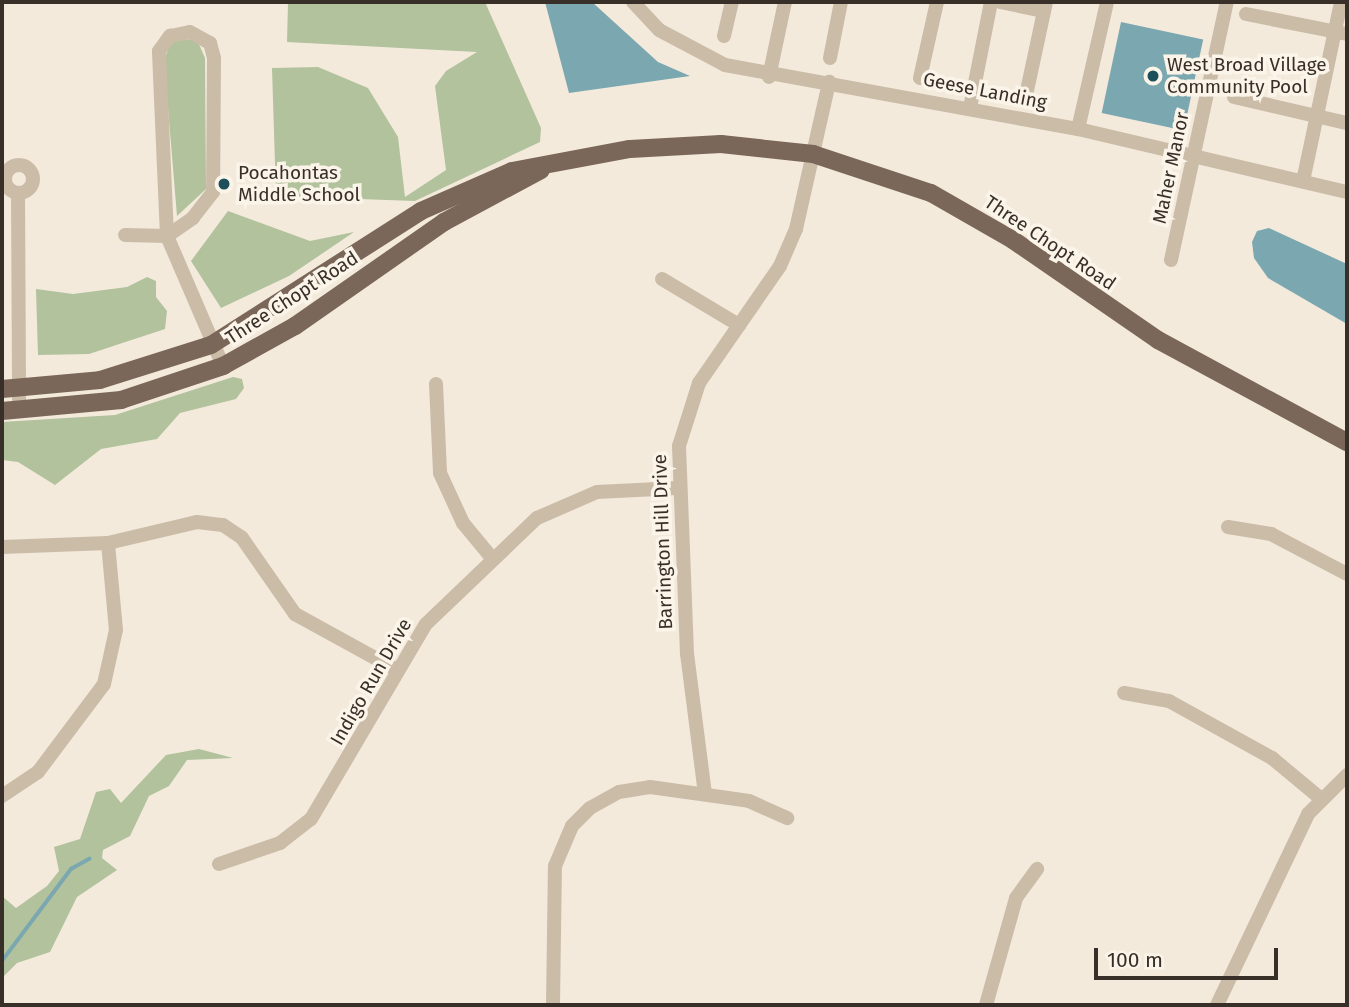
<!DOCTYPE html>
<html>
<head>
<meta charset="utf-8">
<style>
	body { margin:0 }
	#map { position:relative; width:1349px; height:1007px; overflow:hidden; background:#f3eadc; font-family:"Fira Sans",sans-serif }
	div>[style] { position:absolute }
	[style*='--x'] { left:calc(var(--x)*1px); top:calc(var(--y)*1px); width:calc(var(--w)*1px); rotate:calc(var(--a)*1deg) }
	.green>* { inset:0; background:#b1c29c }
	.water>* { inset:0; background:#7ba8b0; transform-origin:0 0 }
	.stream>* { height:3.5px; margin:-1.75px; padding:0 1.75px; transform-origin:1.75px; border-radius:1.75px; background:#7ba8b0 }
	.minor>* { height:14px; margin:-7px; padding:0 7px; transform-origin:7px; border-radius:7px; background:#cbbca8 }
	.minor>.ring { margin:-7px; padding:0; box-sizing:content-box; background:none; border:14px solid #cbbca8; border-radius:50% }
	.major>* { height:18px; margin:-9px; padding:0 9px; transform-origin:9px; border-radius:9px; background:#7a6759 }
	.dots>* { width:19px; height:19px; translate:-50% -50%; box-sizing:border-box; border:4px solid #faf4e9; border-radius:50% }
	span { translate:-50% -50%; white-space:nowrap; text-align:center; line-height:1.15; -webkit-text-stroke:7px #faf4e9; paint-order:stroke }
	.poi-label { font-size:19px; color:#382f28 }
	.left { translate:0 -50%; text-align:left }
	.street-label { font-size:19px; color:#382f28 }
	.frame { position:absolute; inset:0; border:4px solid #382f28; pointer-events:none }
	.scale { position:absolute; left:1094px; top:948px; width:184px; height:32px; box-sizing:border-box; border:4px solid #382f28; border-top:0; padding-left:9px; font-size:21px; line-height:24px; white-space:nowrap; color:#382f28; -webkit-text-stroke:5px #faf4e9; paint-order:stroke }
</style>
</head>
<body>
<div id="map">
	<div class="green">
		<div style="clip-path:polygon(288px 2px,485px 2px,541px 128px,540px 142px,415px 201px,276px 196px,272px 68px,318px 67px,368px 88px,398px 137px,405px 197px,446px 170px,435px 86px,446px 71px,477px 52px,287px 42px)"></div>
		<div style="clip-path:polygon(183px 38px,198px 42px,205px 58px,206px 189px,177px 216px,164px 60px,171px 42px)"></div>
		<div style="clip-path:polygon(228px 211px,310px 241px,354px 232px,289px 276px,221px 308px,191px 261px)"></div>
		<div style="clip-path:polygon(147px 277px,156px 281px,156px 297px,167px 311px,165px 329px,89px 354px,38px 355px,36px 289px,73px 294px,127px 287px)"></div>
		<div style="clip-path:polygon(233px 377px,242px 379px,244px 388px,236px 399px,180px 413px,157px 439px,101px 449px,55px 485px,18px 462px,2px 460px,2px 422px,115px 415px)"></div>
		<div style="clip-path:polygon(199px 749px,233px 758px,187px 760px,169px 786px,149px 796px,130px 836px,103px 850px,102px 858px,117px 870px,77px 897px,50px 952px,17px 963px,2px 978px,2px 896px,16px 908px,47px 886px,59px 871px,54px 847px,80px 839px,96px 792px,110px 789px,121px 803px,166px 755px)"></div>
	</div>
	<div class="water">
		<div style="clip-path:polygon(545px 2px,592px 2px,658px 62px,690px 76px,569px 93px)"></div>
		<div style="left:1121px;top:22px;width:84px;height:93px;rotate:12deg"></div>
		<div style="clip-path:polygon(1269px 228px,1347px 264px,1347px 324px,1268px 278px,1254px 258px,1252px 242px,1257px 231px)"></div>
	</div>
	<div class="stream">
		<div style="--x:2;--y:961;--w:115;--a:-53.1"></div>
		<div style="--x:71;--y:869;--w:21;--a:-29"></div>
	</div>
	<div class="minor">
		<div style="--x:633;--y:2;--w:38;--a:47"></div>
		<div style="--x:659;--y:30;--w:75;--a:27.9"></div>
		<div style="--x:725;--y:65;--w:359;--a:10.3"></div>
		<div style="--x:1078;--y:129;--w:276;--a:13.2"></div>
		<div style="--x:1000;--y:2;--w:45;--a:11.6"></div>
		<div style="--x:1246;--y:14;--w:103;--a:11.2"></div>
		<div style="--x:190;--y:32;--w:23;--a:29"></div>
		<div style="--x:210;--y:43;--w:16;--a:75"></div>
		<div style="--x:214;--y:58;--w:134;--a:90.4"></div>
		<div style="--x:213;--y:192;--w:33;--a:128"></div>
		<div style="--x:193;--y:218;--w:32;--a:145"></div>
		<div style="--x:167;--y:236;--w:185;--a:-92.5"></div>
		<div style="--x:159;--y:51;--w:19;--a:-54"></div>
		<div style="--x:170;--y:36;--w:20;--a:-11"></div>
		<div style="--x:724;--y:36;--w:35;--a:-77"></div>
		<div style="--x:830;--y:58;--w:57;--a:-78.9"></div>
		<div style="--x:769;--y:77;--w:77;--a:-78"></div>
		<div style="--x:920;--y:78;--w:78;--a:-77.4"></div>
		<div style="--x:1234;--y:97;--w:116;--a:13"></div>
		<div style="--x:1025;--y:100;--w:100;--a:-77.9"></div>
		<div style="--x:970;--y:108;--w:108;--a:-78.8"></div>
		<div style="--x:1078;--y:129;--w:130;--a:-77.1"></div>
		<div class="ring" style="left:5px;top:165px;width:14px;height:14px"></div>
		<div style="--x:1303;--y:181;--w:183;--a:-78"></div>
		<div style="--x:18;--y:193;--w:218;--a:89.7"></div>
		<div style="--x:125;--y:235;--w:42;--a:1.4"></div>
		<div style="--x:167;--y:236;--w:142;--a:66.7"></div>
		<div style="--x:1171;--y:260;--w:264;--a:-77.8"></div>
		<div style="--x:662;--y:279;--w:90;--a:30.9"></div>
		<div style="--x:436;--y:384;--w:89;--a:87.4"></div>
		<div style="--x:440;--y:473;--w:55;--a:65.3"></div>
		<div style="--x:463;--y:523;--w:45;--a:50.4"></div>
		<div style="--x:1228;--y:527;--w:44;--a:9.2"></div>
		<div style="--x:1271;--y:534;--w:86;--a:27.8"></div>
		<div style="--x:2;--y:547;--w:106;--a:-2.2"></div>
		<div style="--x:108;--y:543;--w:91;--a:-13.3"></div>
		<div style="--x:197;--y:522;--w:26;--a:7"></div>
		<div style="--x:223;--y:525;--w:23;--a:34"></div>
		<div style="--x:242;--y:538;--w:93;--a:55.1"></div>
		<div style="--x:295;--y:614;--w:116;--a:28.8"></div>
		<div style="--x:1124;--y:693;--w:46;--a:10.1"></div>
		<div style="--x:1169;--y:701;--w:118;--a:29"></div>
		<div style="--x:1272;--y:758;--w:62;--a:39.8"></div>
		<div style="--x:705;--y:794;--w:141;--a:-97.3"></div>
		<div style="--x:687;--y:654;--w:208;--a:-92.2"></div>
		<div style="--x:679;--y:446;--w:66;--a:-72.4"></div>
		<div style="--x:699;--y:383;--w:142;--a:-55.3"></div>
		<div style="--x:780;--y:266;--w:40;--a:-66.6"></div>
		<div style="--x:796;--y:229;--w:151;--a:-77.3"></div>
		<div style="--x:2;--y:796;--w:43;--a:-33.7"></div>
		<div style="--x:38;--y:772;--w:110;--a:-53.1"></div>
		<div style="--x:104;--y:684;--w:55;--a:-77.5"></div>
		<div style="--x:116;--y:630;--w:87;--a:-95.3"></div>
		<div style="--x:219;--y:864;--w:65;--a:-19"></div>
		<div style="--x:280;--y:843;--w:39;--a:-38"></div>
		<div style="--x:311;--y:819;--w:226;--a:-59.5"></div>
		<div style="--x:426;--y:624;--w:153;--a:-43.7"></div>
		<div style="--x:537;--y:518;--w:65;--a:-23.4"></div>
		<div style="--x:597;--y:492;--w:81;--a:-2.8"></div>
		<div style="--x:553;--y:1005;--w:139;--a:-89.2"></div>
		<div style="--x:555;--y:866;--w:43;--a:-67"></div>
		<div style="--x:572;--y:826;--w:25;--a:-45"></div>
		<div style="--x:590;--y:808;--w:33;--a:-29"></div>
		<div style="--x:619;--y:792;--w:31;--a:-9"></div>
		<div style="--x:650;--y:787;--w:100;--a:8"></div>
		<div style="--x:749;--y:801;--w:42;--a:24.1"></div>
		<div style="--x:986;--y:1005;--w:111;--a:-74.3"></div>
		<div style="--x:1016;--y:898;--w:36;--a:-54"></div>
		<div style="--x:1217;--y:1005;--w:212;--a:-64.5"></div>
		<div style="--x:1308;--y:814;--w:55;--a:-45"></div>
	</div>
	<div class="major">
		<div style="--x:2;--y:389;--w:98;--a:-5.2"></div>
		<div style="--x:100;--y:380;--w:116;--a:-17.5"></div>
		<div style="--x:211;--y:345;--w:249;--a:-32.5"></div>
		<div style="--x:421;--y:211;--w:99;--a:-23.7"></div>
		<div style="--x:512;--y:171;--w:120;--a:-10.6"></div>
		<div style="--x:630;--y:149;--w:91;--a:-3.1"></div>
		<div style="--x:721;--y:144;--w:93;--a:6.2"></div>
		<div style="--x:813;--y:154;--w:124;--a:18.3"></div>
		<div style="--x:931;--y:193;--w:95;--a:29.8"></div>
		<div style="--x:1013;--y:240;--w:176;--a:34.6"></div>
		<div style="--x:1158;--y:340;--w:215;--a:28.4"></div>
		<div style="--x:2;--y:411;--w:120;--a:-5.3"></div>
		<div style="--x:121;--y:400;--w:108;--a:-18.4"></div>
		<div style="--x:223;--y:366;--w:82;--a:-29.1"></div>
		<div style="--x:295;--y:326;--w:182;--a:-34.9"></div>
		<div style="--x:444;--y:222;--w:110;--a:-28.2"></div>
	</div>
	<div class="dots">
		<div style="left:1153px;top:76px;background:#1d505a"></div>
		<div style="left:224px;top:184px;background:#1d505a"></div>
	</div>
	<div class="poi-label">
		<span class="left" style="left:1167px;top:76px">West Broad Village<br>Community Pool</span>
		<span class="left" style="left:238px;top:184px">Pocahontas<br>Middle School</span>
	</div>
	<div class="street-label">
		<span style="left:985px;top:91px;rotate:11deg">Geese Landing</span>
		<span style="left:1171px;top:168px;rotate:-78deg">Maher Manor</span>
		<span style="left:1050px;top:243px;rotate:34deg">Three Chopt Road</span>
		<span style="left:292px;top:298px;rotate:-33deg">Three Chopt Road</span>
		<span style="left:663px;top:542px;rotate:-92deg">Barrington Hill Drive</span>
		<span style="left:371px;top:682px;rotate:-60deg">Indigo Run Drive</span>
	</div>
	<div class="frame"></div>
	<div class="scale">100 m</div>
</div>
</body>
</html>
